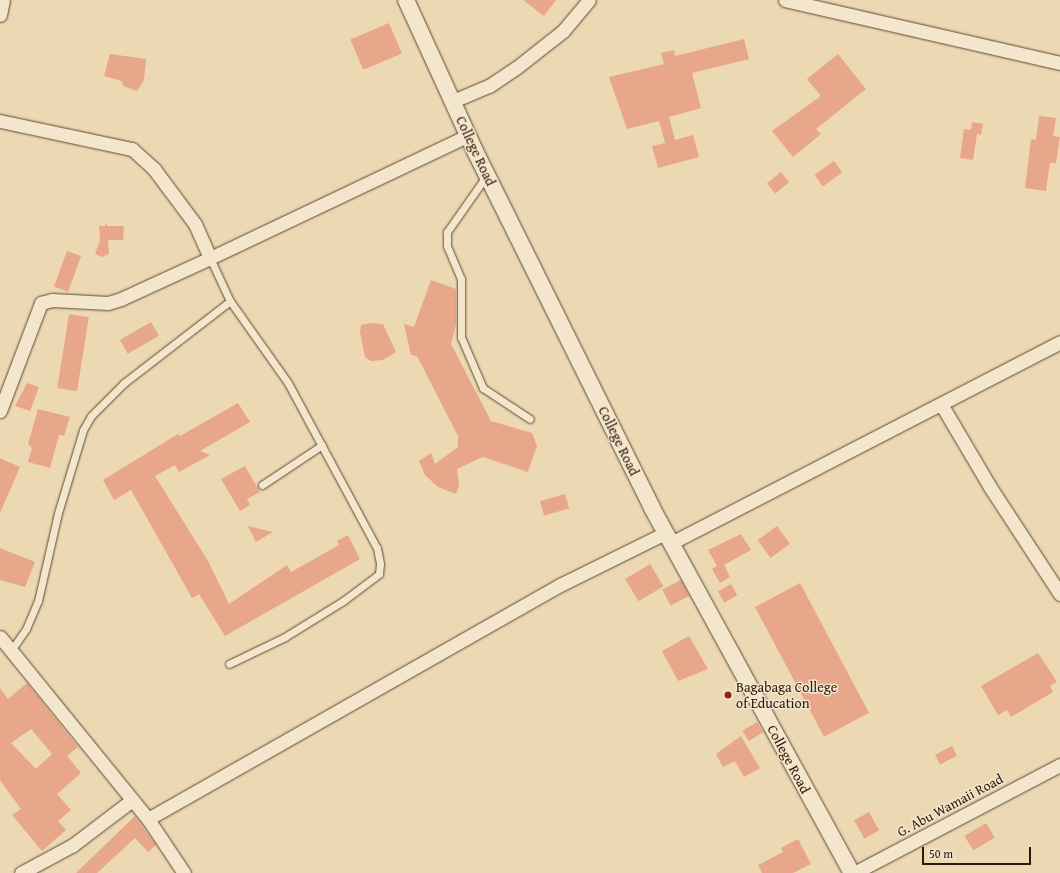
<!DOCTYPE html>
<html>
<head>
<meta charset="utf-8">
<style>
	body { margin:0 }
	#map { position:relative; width:1060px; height:873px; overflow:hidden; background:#ecd8b2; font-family:"Gentium Book Plus",serif }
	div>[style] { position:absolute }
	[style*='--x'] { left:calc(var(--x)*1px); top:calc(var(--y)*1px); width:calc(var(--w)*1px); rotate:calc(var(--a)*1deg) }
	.building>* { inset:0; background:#e8a78b; transform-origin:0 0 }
	.roads { filter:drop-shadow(0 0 1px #5c4834) drop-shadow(0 0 1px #5c4834) }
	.service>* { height:7px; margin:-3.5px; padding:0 3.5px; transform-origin:3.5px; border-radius:3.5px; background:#f3e6cd }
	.minor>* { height:13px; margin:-6.5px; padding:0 6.5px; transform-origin:6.5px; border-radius:6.5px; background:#f3e6cd }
	.tertiary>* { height:16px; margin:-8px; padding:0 8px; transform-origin:8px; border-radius:8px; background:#f3e6cd }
	.dots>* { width:11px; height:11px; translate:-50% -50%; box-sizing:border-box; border:2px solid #f3e6cd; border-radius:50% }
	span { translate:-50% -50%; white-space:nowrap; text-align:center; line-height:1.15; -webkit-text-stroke:3px #f3e6cd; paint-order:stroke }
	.street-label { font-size:14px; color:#2c180a }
	.poi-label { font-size:14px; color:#2c180a }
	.left { translate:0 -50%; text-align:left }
	.scale { position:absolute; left:922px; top:847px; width:109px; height:18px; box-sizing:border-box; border:2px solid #2c180a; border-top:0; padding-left:5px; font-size:12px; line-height:14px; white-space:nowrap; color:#2c180a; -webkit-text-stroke:3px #f3e6cd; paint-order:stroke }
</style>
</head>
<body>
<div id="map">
	<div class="building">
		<div style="clip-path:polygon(523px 0,556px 0,544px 16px)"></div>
		<div style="left:389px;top:23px;width:33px;height:42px;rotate:67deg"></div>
		<div style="clip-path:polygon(744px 39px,749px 59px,692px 73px,701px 108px,669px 117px,675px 140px,693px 135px,699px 157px,658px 168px,652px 146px,665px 143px,659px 121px,627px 129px,609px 77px,664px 64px,661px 53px,674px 50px,675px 56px)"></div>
		<div style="clip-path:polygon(110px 54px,146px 59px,144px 80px,137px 91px,123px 86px,122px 81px,104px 76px)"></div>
		<div style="clip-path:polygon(838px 54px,866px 89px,816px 129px,821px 134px,793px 157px,772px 131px,821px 96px,807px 79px)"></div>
		<div style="clip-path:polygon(1039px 116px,1056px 118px,1053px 136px,1060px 137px,1056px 163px,1050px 163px,1046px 191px,1025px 188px,1031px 139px,1036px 140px)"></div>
		<div style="clip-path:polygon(972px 122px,983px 124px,981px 135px,977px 134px,973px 160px,960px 158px,964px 129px,971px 130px)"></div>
		<div style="left:834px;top:161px;width:14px;height:24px;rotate:54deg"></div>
		<div style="left:781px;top:172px;width:13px;height:18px;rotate:51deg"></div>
		<div style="clip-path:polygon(106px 222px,107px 226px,124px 226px,123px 240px,108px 240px,109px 254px,102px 257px,95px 254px,100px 240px,99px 226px,105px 226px)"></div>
		<div style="left:67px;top:251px;width:15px;height:38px;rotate:20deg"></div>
		<div style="clip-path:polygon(431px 280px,456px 289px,456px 324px,451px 344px,491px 421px,532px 433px,537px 446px,528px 472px,483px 457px,457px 469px,459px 485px,456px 494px,438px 487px,425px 475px,419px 461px,431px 453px,435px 464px,458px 447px,458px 436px,417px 356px,411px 355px,404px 324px,414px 327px)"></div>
		<div style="left:69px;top:314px;width:20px;height:75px;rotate:9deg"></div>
		<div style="left:151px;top:322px;width:16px;height:36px;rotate:60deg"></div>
		<div style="clip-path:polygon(372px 323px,383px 324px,396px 352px,383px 360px,371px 361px,365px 357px,360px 332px,361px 325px)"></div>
		<div style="clip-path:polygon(27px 383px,39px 387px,30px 411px,15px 406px)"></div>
		<div style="clip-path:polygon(238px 403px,250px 422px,200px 451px,210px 455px,179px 472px,175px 465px,155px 476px,208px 561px,229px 604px,287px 565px,291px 572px,339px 545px,337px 541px,348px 535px,360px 559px,225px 636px,199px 594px,192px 598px,131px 490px,114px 500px,103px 480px,178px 434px,180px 436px)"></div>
		<div style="clip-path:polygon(38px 409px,70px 417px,64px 436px,59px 435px,50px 468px,28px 462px,32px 448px,28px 444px)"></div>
		<div style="clip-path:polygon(0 458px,20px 467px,0 513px)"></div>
		<div style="clip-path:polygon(245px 466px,260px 492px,247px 499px,250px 505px,240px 511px,221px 479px)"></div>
		<div style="left:565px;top:494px;width:15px;height:26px;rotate:74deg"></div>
		<div style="clip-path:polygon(248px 526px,273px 532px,256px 542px)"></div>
		<div style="left:777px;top:526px;width:22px;height:24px;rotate:54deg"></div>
		<div style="clip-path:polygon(741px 534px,751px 550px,724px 565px,730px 577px,720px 583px,712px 569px,717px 566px,708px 550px)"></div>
		<div style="clip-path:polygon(0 548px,35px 562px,25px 587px,0 580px)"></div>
		<div style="left:650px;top:564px;width:26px;height:29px;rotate:59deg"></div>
		<div style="left:681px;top:580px;width:18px;height:21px;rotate:63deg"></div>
		<div style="left:800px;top:583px;width:147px;height:51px;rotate:62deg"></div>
		<div style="left:731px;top:584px;width:13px;height:15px;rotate:61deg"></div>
		<div style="clip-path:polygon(689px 636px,708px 669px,678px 681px,662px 651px)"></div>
		<div style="clip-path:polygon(1038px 653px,1057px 682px,1050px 686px,1053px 692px,1011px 717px,1007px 710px,998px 715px,981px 686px)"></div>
		<div style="clip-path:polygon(evenodd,27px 683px,78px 747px,67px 756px,81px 773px,57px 794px,71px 810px,58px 821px,66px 830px,42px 851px,12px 815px,21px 809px,0 780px,0 688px,8px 699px,27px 683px,31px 729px,52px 754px,36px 769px,11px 743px,31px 729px)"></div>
		<div style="left:757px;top:722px;width:12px;height:17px;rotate:59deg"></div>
		<div style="clip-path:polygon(741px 736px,760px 768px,744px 777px,735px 761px,723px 767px,716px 754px)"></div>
		<div style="left:952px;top:746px;width:11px;height:19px;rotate:63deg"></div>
		<div style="left:869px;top:812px;width:21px;height:17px;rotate:61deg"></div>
		<div style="clip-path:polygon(135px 816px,156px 845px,148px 852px,135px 838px,97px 873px,76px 873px)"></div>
		<div style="left:986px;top:823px;width:17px;height:25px;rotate:59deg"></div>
		<div style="clip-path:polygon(798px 839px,811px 864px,793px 873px,762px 873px,758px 865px,783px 852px,781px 848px)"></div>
	</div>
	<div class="roads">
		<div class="service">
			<div style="--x:487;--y:175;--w:70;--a:125.1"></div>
			<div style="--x:447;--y:232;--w:14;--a:90"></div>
			<div style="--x:447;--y:246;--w:36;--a:67"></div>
			<div style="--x:461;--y:279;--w:58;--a:90"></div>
			<div style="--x:461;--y:337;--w:56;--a:66.7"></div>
			<div style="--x:483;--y:388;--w:56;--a:33.4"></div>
			<div style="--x:210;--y:258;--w:47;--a:65.1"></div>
			<div style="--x:230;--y:301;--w:100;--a:54.7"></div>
			<div style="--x:288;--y:383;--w:187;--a:61.7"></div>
			<div style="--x:377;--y:548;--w:16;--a:79"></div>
			<div style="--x:380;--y:564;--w:10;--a:96"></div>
			<div style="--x:379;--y:574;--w:45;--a:143.1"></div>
			<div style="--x:343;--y:601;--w:68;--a:148.2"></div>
			<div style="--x:285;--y:637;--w:62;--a:154.3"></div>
			<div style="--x:262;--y:485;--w:72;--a:-33.7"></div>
			<div style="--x:12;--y:649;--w:24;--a:-55"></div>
			<div style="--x:26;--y:629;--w:30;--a:-67"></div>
			<div style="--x:38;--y:601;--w:90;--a:-77.2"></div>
			<div style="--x:58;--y:513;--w:87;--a:-73.2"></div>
			<div style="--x:83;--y:430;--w:16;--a:-60"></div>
			<div style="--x:91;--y:416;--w:47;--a:-45"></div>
			<div style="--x:124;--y:383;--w:134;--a:-37.7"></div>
		</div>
		<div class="minor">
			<div style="--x:785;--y:0;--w:282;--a:12.9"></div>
			<div style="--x:0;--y:15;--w:15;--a:-79"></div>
			<div style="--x:453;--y:101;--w:39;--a:-23"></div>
			<div style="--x:489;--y:86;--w:32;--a:-34"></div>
			<div style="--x:516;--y:68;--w:60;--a:-38.2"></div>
			<div style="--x:563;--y:31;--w:40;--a:-50"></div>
			<div style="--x:0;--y:121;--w:135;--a:12"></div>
			<div style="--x:132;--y:149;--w:30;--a:42"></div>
			<div style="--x:154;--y:169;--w:69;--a:53.3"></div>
			<div style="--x:195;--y:224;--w:37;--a:66"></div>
			<div style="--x:210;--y:258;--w:287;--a:-25.4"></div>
			<div style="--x:941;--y:404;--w:96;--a:59.4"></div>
			<div style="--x:990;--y:487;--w:128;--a:56.8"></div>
			<div style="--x:0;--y:411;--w:116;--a:-69.2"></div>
			<div style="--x:41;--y:303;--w:11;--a:-15"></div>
			<div style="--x:52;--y:300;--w:56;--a:3.1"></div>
			<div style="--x:108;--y:303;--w:14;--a:-17"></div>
			<div style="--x:121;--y:299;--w:98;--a:-24.7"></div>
			<div style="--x:671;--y:543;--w:438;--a:-27.3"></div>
			<div style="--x:0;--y:637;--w:235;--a:50.9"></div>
			<div style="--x:148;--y:819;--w:65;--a:56.3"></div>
			<div style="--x:148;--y:819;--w:474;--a:-29.6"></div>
			<div style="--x:560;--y:585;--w:117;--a:-26.3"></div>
			<div style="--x:21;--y:873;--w:59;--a:-28.3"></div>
			<div style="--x:73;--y:845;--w:74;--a:-37.3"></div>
			<div style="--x:854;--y:873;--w:233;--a:-27.7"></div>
		</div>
		<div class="tertiary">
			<div style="--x:406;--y:0;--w:166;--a:65.4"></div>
			<div style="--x:475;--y:151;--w:398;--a:63.6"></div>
			<div style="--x:652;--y:508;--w:416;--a:61.3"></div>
		</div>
	</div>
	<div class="dots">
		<div style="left:728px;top:695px;background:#8f2418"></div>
	</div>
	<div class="street-label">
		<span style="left:476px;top:151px;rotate:65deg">College Road</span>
		<span style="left:619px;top:441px;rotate:64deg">College Road</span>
		<span style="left:789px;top:759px;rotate:62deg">College Road</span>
		<span style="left:950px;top:805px;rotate:-28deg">G. Abu Wamaii Road</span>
	</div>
	<div class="poi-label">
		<span class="left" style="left:736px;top:695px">Bagabaga College<br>of Education</span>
	</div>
	<div class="scale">50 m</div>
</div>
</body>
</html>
